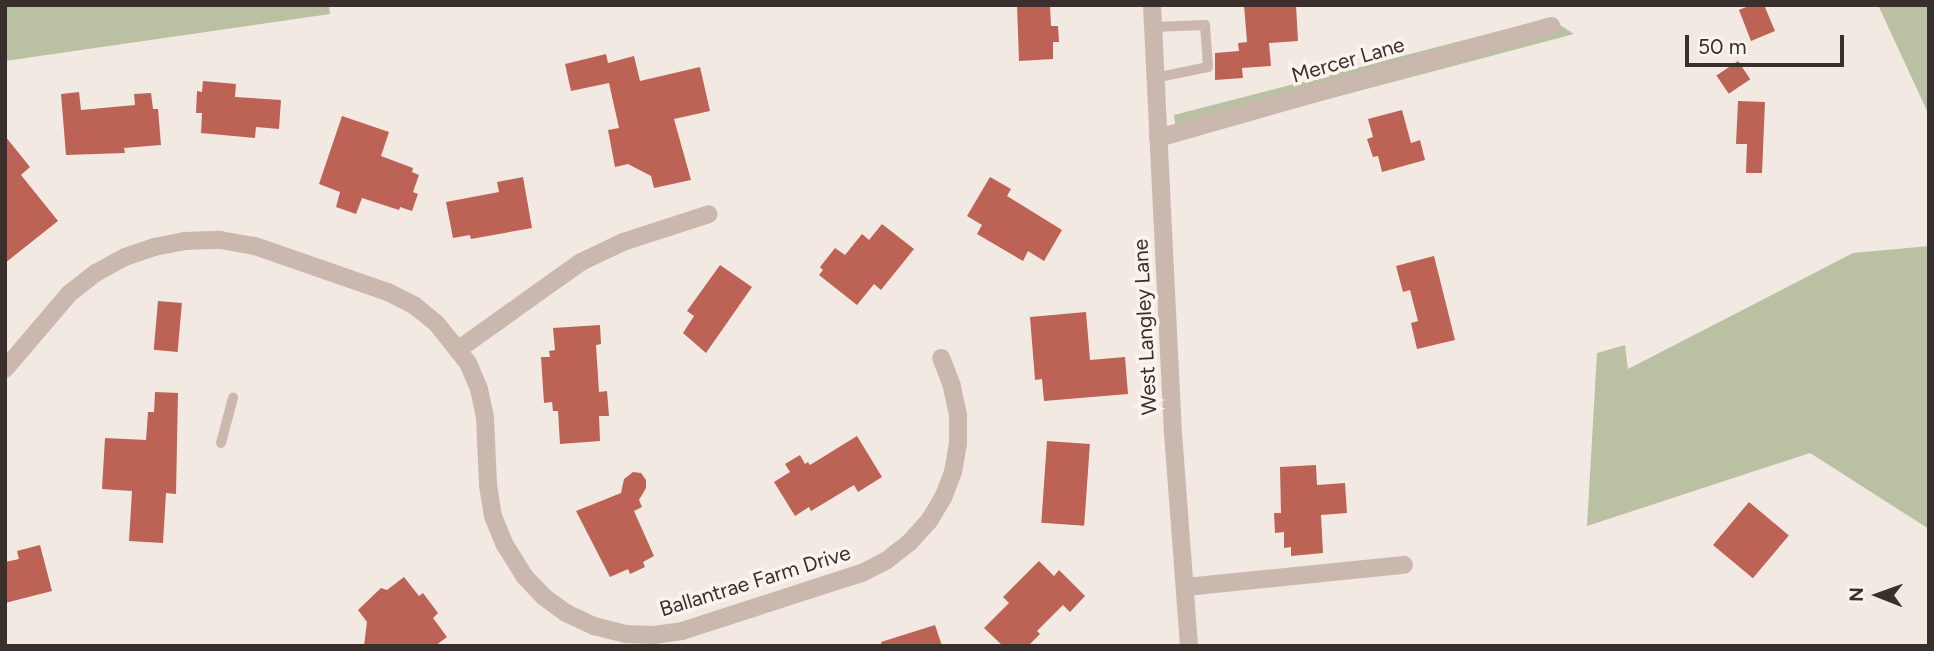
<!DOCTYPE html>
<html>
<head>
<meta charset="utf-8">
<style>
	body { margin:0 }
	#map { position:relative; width:1934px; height:651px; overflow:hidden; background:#f2e9e2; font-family:Figtree,sans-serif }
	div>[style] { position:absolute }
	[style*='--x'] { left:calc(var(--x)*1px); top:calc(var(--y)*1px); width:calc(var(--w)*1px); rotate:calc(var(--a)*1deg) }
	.green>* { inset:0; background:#bac1a3 }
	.building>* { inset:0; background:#bd6355; transform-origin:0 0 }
	.lane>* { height:10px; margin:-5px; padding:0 5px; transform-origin:5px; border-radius:5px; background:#cab8ae }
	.street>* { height:18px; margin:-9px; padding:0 9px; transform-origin:9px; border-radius:9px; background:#cab8ae }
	span { translate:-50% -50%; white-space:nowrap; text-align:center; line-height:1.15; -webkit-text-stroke:7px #faf3ee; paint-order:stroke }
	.street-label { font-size:21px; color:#392f2c }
	.frame { position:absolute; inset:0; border:7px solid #392f2c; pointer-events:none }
	.north { position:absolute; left:1843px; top:560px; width:70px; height:70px; -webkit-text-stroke:5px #faf3ee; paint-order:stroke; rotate:271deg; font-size:19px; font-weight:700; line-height:28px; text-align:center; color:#392f2c }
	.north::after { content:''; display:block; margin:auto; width:24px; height:32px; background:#392f2c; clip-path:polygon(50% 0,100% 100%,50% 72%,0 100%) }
	.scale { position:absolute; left:1685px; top:35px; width:159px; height:32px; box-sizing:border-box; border:4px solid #392f2c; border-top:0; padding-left:9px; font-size:21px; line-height:24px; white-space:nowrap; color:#392f2c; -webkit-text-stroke:5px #faf3ee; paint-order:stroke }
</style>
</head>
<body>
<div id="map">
	<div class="green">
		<div style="clip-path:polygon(5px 5px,329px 5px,330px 14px,5px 61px)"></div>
		<div style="clip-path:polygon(1877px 5px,1929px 5px,1929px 115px,1879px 7px)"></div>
		<div style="clip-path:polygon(1549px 18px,1574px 34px,1177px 139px,1174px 115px)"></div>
		<div style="clip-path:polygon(1929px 246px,1929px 529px,1810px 453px,1587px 526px,1597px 353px,1625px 345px,1628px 369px,1853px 253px)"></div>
	</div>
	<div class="building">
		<div style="clip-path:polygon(1017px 5px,1050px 5px,1051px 26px,1058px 26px,1059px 42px,1053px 42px,1053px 59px,1019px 61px)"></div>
		<div style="clip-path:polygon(1244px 5px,1296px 5px,1298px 41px,1269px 43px,1271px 66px,1242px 68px,1243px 78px,1215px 80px,1215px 53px,1239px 51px,1238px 43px,1247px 42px)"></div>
		<div style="clip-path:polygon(1751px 5px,1764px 5px,1775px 31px,1751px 41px,1739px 10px)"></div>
		<div style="clip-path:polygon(606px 54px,608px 63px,634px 56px,640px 81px,700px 67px,710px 111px,674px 119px,691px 180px,654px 188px,651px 176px,628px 164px,615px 167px,608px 130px,619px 128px,609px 83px,571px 91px,565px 64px)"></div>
		<div style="left:1738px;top:61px;width:22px;height:26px;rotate:56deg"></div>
		<div style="clip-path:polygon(203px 81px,236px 84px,235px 97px,281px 100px,279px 129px,256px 127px,255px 138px,201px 133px,202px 113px,196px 113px,197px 91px,202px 92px)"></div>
		<div style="clip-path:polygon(79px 92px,81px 110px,135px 105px,134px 94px,151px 93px,153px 109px,158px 109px,161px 145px,124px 148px,125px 153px,66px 155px,61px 94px)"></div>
		<div style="clip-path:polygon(1738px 101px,1765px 102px,1762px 173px,1746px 173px,1747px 144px,1736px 144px)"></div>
		<div style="clip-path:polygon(1402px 110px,1411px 143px,1420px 140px,1425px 160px,1382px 172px,1378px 156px,1373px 157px,1367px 139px,1373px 137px,1368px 119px)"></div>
		<div style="clip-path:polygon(342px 116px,389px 132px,381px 156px,413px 168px,412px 172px,419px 175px,413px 192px,418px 194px,412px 211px,400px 207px,399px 210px,362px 198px,356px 214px,336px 207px,340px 192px,319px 184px)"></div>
		<div style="clip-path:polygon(5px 136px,30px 167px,21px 175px,58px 221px,5px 263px)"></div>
		<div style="clip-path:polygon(523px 177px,532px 228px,471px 239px,470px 235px,453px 238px,446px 202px,499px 192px,497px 182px)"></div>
		<div style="clip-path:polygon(990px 177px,1011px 189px,1007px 196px,1062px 230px,1044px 261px,1028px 251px,1023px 261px,977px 234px,982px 225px,967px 216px)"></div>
		<div style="clip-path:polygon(882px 224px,914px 249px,881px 290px,874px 284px,857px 305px,819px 275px,823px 270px,820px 267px,835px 248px,845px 255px,862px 234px,869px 240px)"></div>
		<div style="clip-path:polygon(1434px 256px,1455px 340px,1417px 349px,1411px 323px,1418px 321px,1410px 290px,1403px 292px,1396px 266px)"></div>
		<div style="clip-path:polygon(720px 265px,752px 287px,706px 353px,683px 333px,694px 316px,687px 311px)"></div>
		<div style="left:158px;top:301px;width:24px;height:49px;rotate:5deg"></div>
		<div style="clip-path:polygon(1086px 312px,1090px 360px,1125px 357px,1128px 394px,1044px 401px,1042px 379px,1035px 380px,1030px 317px)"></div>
		<div style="clip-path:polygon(600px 325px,601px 344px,596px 345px,599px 392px,607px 391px,609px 416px,599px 416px,600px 441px,560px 444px,558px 411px,553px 411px,552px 402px,544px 403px,541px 357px,550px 357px,549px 351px,555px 350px,553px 328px)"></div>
		<div style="clip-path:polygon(155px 392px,178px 393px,176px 494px,166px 493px,163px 543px,129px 541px,132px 491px,102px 489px,105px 438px,146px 440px,148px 412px,154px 412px)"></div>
		<div style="clip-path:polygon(857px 436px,882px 477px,858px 492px,854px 485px,811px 511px,809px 507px,795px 516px,774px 482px,790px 472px,785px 464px,800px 455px,805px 464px,808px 462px,810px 465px)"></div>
		<div style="left:1047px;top:441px;width:43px;height:82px;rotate:4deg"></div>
		<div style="clip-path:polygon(1316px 465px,1317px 485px,1345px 483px,1347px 513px,1321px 515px,1323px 553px,1291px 556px,1291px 547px,1284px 548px,1284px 532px,1275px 533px,1274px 513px,1281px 513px,1280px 467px)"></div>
		<div style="clip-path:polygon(633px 472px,641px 473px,646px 480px,646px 488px,639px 500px,642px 507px,634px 511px,654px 556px,643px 562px,645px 567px,630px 574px,628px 569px,610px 577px,576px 511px,621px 493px,624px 479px)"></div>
		<div style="left:1749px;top:502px;width:52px;height:56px;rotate:40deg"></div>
		<div style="clip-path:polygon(40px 545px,52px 591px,5px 603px,5px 562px,19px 559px,17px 551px)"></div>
		<div style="clip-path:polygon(1039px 561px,1054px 576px,1059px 570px,1085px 596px,1070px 612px,1063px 605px,1037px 631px,1040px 634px,1028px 646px,1003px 646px,984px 628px,1009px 603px,1003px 597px)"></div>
		<div style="clip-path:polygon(404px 577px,419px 596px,423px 593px,438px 613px,433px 618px,447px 637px,435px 646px,364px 646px,367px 622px,358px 610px,381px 588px,387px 590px)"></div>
		<div style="clip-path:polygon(935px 625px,942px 646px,882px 646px,881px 642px)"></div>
	</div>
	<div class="lane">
		<div style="--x:1153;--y:27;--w:52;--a:-2.2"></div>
		<div style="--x:1205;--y:25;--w:42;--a:85.9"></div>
		<div style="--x:1208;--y:67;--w:54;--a:168.3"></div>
		<div style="--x:221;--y:443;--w:47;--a:-75.1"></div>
	</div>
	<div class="street">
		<div style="--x:1152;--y:5;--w:429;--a:87.2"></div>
		<div style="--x:1173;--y:433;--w:214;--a:85.7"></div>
		<div style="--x:1158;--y:138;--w:409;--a:-15.9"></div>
		<div style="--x:459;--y:349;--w:150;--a:-35.5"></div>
		<div style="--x:581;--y:262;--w:47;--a:-25.5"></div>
		<div style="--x:623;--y:242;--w:90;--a:-18"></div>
		<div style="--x:5;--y:369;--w:100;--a:-49.5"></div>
		<div style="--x:70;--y:293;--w:33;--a:-38"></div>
		<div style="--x:96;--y:273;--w:33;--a:-29"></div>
		<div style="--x:125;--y:257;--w:31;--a:-19"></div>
		<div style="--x:154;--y:247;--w:32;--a:-11"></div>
		<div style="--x:185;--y:241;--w:35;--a:-2"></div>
		<div style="--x:220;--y:240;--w:36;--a:10"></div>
		<div style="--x:255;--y:246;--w:141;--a:19.1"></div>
		<div style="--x:388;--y:292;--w:30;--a:27"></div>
		<div style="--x:415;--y:306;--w:28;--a:39"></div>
		<div style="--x:437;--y:324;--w:50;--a:51.5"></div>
		<div style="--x:468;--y:363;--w:28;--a:67"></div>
		<div style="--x:479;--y:389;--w:30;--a:78"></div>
		<div style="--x:485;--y:418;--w:67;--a:87.4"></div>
		<div style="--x:488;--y:485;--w:31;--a:81"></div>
		<div style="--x:493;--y:516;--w:31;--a:68"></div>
		<div style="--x:505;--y:545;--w:38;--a:58"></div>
		<div style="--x:525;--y:577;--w:28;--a:46"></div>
		<div style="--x:544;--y:597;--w:27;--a:36"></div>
		<div style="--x:566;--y:613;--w:31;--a:25"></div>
		<div style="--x:594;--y:626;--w:32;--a:14"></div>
		<div style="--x:625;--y:634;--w:29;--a:2"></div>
		<div style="--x:654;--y:635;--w:28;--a:-8"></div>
		<div style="--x:682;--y:631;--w:189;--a:-17.9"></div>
		<div style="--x:862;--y:573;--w:28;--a:-27"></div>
		<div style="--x:887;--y:560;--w:28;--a:-38"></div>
		<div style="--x:909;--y:543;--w:30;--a:-48"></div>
		<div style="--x:929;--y:521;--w:27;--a:-59"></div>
		<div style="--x:943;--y:498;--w:28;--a:-69"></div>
		<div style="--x:953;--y:472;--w:28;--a:-80"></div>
		<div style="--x:958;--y:444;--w:29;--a:-90"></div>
		<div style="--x:958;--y:415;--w:30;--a:-102"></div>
		<div style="--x:952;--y:386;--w:30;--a:-111"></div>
		<div style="--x:1186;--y:587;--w:219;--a:-5.8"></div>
	</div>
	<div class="street-label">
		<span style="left:1348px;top:60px;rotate:-16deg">Mercer Lane</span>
		<span style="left:1145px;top:327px;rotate:-93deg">West Langley Lane</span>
		<span style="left:755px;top:581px;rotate:-17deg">Ballantrae Farm Drive</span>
	</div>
	<div class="frame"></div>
	<div class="north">N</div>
	<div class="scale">50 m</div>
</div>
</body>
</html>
